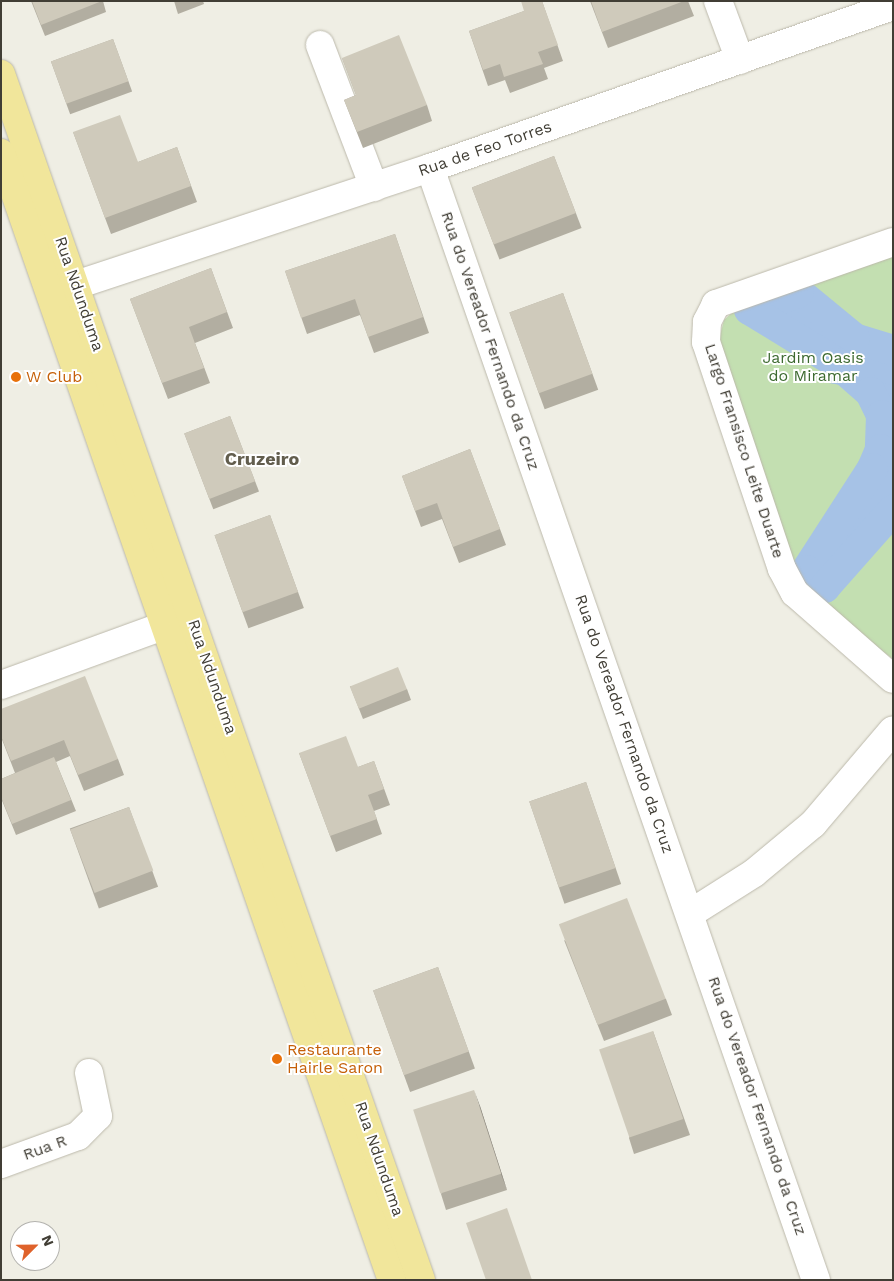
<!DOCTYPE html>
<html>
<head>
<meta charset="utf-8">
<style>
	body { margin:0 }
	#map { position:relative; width:894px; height:1281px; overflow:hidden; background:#efeee4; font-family:"Work Sans",sans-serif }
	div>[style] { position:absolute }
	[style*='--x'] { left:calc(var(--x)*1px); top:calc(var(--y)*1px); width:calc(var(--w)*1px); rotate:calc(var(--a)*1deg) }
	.green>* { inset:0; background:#c3dfb1 }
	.water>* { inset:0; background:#a6c2e6 }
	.stream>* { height:9px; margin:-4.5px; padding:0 4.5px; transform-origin:4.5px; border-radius:4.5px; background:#a6c2e6 }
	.canal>* { height:31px; margin:-15.5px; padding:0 15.5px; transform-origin:15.5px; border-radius:15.5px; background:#a6c2e6 }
	.roads { filter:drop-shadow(0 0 1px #bcb9ab) drop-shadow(0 0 1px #bcb9ab) }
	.minor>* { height:28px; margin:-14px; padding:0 14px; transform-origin:14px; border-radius:14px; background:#fff }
	.major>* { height:28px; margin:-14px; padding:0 14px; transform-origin:14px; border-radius:14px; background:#f1e69b }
	.wall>* { inset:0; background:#b2aea1; transform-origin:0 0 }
	.shaded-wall>* { inset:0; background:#918d83 }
	.building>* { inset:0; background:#cfcabb; transform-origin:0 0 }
	.dots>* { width:14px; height:14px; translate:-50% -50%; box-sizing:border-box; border:2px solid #fff; border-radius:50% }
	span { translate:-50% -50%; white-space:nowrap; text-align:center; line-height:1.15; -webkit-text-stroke:4px #fff; paint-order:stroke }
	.street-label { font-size:16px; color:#413e35 }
	.park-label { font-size:16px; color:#3d6a30 }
	.food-label { font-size:16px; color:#c56008 }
	.left { translate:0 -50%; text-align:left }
	.neighbourhood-label { font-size:18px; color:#625d4d; font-weight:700 }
	.frame { position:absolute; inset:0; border:2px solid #413e35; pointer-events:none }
	.north { position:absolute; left:10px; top:1221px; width:50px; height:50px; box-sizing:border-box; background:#fff; border:1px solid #b3b2ae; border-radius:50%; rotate:67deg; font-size:14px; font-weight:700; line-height:20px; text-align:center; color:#413e35 }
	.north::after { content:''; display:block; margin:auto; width:18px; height:22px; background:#df622b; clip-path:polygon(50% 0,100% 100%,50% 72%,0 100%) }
</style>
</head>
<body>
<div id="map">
	<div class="green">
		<div style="clip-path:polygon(893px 255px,893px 659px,844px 623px,791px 566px,719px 339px,724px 320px,736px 309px)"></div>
	</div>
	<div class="water">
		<div style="clip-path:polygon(798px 292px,854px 338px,893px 350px,893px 509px,824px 587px,806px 570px,872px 468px,880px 449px,881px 415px,870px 392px,837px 363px,749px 309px)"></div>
	</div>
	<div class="stream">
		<div style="--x:829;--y:378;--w:65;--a:9.8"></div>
		<div style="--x:887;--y:525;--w:14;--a:-65"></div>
	</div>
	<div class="canal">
		<div style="--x:893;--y:350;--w:41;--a:-162.9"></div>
		<div style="--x:854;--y:338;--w:72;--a:-140.6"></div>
		<div style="--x:798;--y:292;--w:52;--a:160.9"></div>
		<div style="--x:749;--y:309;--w:103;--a:31.5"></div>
		<div style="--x:837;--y:363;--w:44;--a:41.3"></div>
		<div style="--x:870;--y:392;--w:25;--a:64"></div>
		<div style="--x:881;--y:415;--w:34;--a:92"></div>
		<div style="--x:880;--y:449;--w:21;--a:113"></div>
		<div style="--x:872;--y:468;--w:121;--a:122.9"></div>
		<div style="--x:806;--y:570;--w:25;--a:43"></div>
		<div style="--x:824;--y:587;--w:104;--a:-48.5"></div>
	</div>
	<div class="roads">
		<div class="minor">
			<div style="--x:718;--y:1;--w:63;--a:69.6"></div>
			<div style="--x:320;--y:45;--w:152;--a:69.2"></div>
			<div style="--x:430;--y:168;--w:1177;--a:70.86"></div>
			<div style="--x:893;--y:242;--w:188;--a:160.7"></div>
			<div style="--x:716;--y:304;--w:20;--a:117"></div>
			<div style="--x:707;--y:322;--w:20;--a:93"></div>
			<div style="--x:706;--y:342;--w:239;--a:71.5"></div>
			<div style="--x:782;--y:569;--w:27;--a:62"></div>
			<div style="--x:795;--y:593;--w:130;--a:41.3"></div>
			<div style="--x:76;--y:285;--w:373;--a:-18.3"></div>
			<div style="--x:430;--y:168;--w:491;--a:-19.3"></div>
			<div style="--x:1;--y:685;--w:172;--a:-20"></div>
			<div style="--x:691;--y:913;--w:75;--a:-32.4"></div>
			<div style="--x:754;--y:873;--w:77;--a:-39.7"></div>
			<div style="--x:813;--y:824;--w:123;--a:-49.6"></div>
			<div style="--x:1;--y:1164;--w:82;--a:-20"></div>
			<div style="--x:78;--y:1136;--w:28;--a:-45"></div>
			<div style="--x:98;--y:1116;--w:44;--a:-101.8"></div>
		</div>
		<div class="major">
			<div style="--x:1;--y:74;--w:1277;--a:70.8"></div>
			<div style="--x:1;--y:153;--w:1193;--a:70.87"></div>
		</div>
	</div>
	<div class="wall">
		<div style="clip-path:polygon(31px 1px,103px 1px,106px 12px,45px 36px)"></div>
		<div style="clip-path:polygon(174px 1px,203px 1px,204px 4px,178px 14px)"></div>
		<div style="clip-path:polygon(542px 1px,563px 61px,544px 68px,548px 79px,510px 93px,505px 80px,488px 86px,469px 31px,524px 11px)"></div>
		<div style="clip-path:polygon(590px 1px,688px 1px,694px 16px,608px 48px)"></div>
		<div style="left:113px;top:39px;width:56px;height:66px;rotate:70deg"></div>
		<div style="clip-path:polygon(342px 58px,427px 105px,432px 121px,363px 148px,344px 100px,356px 95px)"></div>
		<div style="clip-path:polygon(73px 132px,138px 162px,177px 147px,197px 202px,111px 234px)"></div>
		<div style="left:554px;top:156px;width:77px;height:88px;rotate:69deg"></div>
		<div style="clip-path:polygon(395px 234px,429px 333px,374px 353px,360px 315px,307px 334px,285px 271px)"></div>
		<div style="clip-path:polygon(211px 268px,233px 328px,195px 343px,210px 383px,168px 399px,130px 299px)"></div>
		<div style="left:563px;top:293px;width:103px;height:57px;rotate:70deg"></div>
		<div style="left:230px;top:416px;width:81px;height:49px;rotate:69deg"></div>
		<div style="clip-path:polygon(470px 449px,506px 545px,459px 563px,442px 519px,421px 527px,402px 476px)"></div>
		<div style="left:270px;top:515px;width:99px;height:59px;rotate:70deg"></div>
		<div style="clip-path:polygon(350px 686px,407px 689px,411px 700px,363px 719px)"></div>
		<div style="clip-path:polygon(1px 709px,118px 759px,124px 775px,84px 791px,70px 756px,56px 762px,76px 811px,16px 835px,1px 798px,1px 779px,15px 773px,1px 737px)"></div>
		<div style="clip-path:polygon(299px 753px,358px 767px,374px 761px,390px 805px,374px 811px,382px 834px,336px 852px)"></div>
		<div style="left:586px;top:782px;width:108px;height:60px;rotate:71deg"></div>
		<div style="left:129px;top:807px;width:85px;height:63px;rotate:70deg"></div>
		<div style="clip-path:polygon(564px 940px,666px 999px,672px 1015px,604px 1041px)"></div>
		<div style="left:438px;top:967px;width:108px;height:69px;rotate:70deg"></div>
		<div style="clip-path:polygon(653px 1031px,690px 1135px,634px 1154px,629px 1138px)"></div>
		<div style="clip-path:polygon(480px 1106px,507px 1190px,446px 1210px,441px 1194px)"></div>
	</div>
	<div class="shaded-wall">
		<div style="clip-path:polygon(474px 1090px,480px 1106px,507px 1190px,501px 1174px)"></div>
	</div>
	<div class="building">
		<div style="clip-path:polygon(32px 1px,102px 1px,41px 25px)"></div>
		<div style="clip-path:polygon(521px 1px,542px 1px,558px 45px,538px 52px,543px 64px,504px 77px,500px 64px,483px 70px,469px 31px,524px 11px)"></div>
		<div style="clip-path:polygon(591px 1px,684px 1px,602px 32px)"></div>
		<div style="clip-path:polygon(399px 35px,427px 105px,357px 132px,344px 100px,356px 95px,342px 58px)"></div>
		<div style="left:113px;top:39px;width:45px;height:66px;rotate:70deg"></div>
		<div style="clip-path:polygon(120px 115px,138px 162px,177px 147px,191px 186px,105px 218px,73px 132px)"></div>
		<div style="left:554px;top:156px;width:61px;height:88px;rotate:69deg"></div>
		<div style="clip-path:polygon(395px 234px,423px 317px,368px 337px,355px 299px,301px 318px,285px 271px)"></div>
		<div style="clip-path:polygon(211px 268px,227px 312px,189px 327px,204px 368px,162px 383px,130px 299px)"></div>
		<div style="left:563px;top:293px;width:86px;height:57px;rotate:70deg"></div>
		<div style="left:230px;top:416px;width:70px;height:49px;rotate:69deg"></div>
		<div style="clip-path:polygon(470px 449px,500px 529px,453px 547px,437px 503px,415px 511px,402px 476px)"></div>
		<div style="left:270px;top:515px;width:82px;height:59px;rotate:70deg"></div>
		<div style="left:398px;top:667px;width:24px;height:52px;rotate:68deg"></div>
		<div style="clip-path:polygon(85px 676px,118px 759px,78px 775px,64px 740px,11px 761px,1px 736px,1px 709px)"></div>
		<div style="clip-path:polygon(346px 736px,358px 767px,374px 761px,384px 789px,368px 795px,377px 819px,330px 836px,299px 753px)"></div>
		<div style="clip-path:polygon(54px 757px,71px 800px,12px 824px,1px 797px,1px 779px)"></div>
		<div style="left:586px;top:782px;width:91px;height:60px;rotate:71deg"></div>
		<div style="left:129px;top:807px;width:68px;height:63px;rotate:69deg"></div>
		<div style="left:627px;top:898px;width:108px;height:73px;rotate:69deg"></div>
		<div style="left:438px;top:967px;width:90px;height:69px;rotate:70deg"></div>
		<div style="left:653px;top:1031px;width:93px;height:57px;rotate:71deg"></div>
		<div style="left:474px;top:1090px;width:88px;height:64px;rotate:72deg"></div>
		<div style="clip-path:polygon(507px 1208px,532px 1280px,486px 1280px,466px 1223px)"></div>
	</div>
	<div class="dots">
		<div style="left:16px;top:377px;background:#e8710a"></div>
		<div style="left:277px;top:1059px;background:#e8710a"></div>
	</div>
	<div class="street-label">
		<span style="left:485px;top:149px;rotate:-19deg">Rua de Feo Torres</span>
		<span style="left:79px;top:294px;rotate:71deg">Rua Ndunduma</span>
		<span style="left:490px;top:341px;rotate:71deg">Rua do Vereador Fernando da Cruz</span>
		<span style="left:744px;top:451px;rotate:72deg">Largo Fransisco Leite Duarte</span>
		<span style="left:212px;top:677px;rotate:71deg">Rua Ndunduma</span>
		<span style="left:624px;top:724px;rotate:71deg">Rua do Vereador Fernando da Cruz</span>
		<span style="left:757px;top:1106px;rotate:71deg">Rua do Vereador Fernando da Cruz</span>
		<span style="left:45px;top:1148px;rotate:-20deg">Rua R</span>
		<span style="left:379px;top:1159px;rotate:71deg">Rua Ndunduma</span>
	</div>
	<div class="park-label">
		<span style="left:813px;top:367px">Jardim Oasis<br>do Miramar</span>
	</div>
	<div class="food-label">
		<span class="left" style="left:26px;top:377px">W Club</span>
		<span class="left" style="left:287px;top:1059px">Restaurante<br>Hairle Saron</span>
	</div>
	<div class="neighbourhood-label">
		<span style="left:262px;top:459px">Cruzeiro</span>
	</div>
	<div class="frame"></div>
	<div class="north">N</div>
</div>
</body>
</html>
